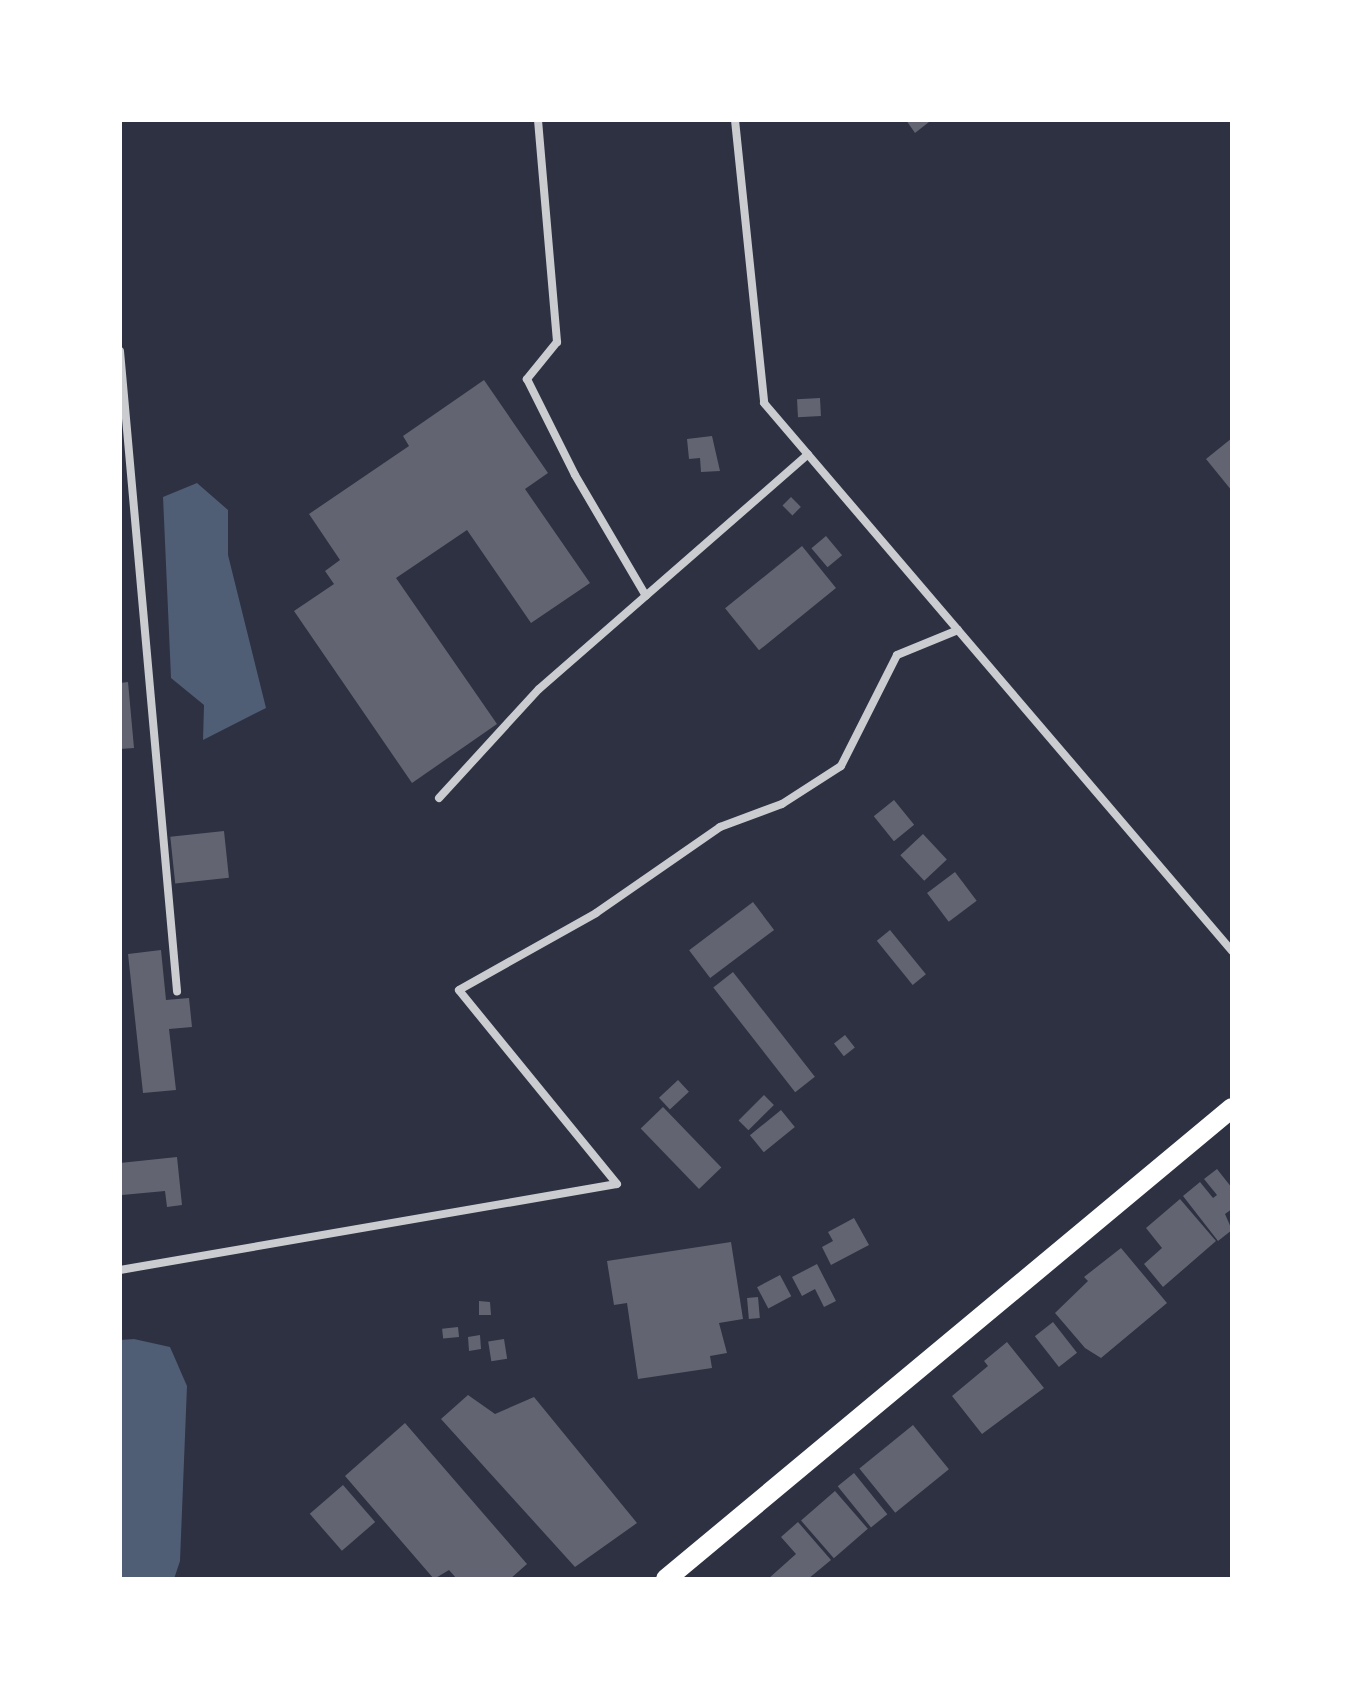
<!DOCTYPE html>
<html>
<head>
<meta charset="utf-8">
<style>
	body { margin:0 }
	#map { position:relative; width:1352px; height:1699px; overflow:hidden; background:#2d3142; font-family:"Roboto Serif",serif }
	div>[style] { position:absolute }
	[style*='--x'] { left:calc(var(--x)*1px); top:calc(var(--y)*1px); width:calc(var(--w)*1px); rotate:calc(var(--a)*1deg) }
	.water>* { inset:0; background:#4f5d75 }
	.building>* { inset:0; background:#626471; transform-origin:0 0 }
	.minor>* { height:8px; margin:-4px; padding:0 4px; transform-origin:4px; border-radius:4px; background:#caccd0 }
	.trunk>* { height:20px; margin:-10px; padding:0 10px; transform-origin:10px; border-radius:10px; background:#fff }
	span { translate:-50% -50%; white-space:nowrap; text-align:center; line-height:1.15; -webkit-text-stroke:7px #fff; paint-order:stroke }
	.frame { position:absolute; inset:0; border:122px solid #fff; pointer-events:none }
</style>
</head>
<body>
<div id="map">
	<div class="water">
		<div style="clip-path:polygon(197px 483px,228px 510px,228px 555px,266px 708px,203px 740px,204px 705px,171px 678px,163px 497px)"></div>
		<div style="clip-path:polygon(134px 1339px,170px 1347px,187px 1386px,180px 1561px,174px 1579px,120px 1579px,120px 1340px)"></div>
	</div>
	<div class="building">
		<div style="clip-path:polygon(906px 120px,928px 120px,929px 122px,915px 133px)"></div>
		<div style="clip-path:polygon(484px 380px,548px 473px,525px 489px,590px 583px,531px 623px,467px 530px,396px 578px,497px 724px,412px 783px,294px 611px,334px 584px,325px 571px,340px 560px,309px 514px,409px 446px,403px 436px)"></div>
		<div style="left:820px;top:398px;width:18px;height:23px;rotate:87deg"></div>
		<div style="clip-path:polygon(712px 436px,720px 471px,701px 472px,700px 458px,689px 459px,687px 439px)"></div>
		<div style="clip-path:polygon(1232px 438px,1232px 491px,1206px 459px)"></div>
		<div style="left:791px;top:497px;width:14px;height:12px;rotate:45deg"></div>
		<div style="left:826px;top:536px;width:25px;height:19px;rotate:50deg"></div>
		<div style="left:802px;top:546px;width:54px;height:99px;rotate:51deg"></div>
		<div style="clip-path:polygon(128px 682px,134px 748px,120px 749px,120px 683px)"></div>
		<div style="left:894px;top:800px;width:32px;height:26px;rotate:51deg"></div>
		<div style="left:224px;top:831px;width:47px;height:54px;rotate:84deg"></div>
		<div style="left:923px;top:834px;width:35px;height:31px;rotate:47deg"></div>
		<div style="left:955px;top:872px;width:36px;height:35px;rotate:53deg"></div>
		<div style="left:753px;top:902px;width:35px;height:80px;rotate:53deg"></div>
		<div style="left:890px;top:930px;width:57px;height:17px;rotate:51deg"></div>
		<div style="clip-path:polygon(161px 950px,166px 1000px,189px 998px,192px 1027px,169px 1029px,176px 1090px,143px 1093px,128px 954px)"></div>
		<div style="left:733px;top:972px;width:133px;height:25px;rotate:52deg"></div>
		<div style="left:845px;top:1035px;width:16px;height:14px;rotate:52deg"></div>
		<div style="left:678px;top:1080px;width:16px;height:26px;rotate:47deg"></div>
		<div style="left:764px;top:1095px;width:14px;height:36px;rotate:45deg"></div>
		<div style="left:663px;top:1107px;width:84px;height:31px;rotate:46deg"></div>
		<div style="left:781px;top:1110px;width:22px;height:40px;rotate:51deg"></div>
		<div style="clip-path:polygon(177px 1157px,182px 1205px,167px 1207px,165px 1191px,122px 1195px,120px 1163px)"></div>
		<div style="clip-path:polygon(1217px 1169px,1232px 1188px,1232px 1209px,1225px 1214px,1232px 1230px,1218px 1241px,1183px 1196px,1200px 1182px,1213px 1198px,1217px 1195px,1204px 1179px)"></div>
		<div style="clip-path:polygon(1180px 1199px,1216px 1241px,1163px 1287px,1144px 1264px,1162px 1248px,1146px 1228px)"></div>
		<div style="clip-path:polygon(854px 1218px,869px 1245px,831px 1265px,822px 1247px,833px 1241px,828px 1232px)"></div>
		<div style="clip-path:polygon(731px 1242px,743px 1319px,719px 1323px,727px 1353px,710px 1356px,712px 1368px,638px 1379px,627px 1303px,614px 1305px,607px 1261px)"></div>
		<div style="clip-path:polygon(1121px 1248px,1167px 1303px,1101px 1358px,1085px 1348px,1055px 1313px,1088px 1281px,1084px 1277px)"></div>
		<div style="clip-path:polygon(817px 1264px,836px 1301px,824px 1307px,815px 1289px,802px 1296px,792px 1277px)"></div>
		<div style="left:780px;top:1275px;width:24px;height:26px;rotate:62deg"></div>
		<div style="left:758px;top:1297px;width:21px;height:11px;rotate:85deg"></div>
		<div style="clip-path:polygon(479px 1301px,490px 1302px,491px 1315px,479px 1315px)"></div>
		<div style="left:1053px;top:1322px;width:39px;height:23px;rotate:52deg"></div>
		<div style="left:458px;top:1327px;width:10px;height:16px;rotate:84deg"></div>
		<div style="clip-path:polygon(480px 1335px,481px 1349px,469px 1351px,468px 1337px)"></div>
		<div style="left:504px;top:1339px;width:20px;height:16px;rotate:81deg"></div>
		<div style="clip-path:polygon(1007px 1342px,1044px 1388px,982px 1434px,952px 1396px,988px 1366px,984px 1361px)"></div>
		<div style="clip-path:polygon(468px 1395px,495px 1414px,534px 1397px,637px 1523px,575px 1567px,441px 1419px)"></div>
		<div style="clip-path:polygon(405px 1423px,527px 1564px,510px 1579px,457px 1579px,449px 1570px,434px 1579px,345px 1476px)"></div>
		<div style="left:913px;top:1425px;width:57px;height:69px;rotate:51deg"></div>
		<div style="left:854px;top:1473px;width:53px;height:21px;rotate:51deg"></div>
		<div style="left:343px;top:1485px;width:49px;height:44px;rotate:49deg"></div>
		<div style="left:835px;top:1491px;width:50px;height:45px;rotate:49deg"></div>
		<div style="clip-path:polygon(798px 1522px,831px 1560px,808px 1579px,768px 1579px,796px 1554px,781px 1537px)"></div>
	</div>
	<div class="minor">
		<div style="--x:538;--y:120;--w:223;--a:85.1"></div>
		<div style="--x:557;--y:342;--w:48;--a:129"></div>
		<div style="--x:527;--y:379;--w:107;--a:63.4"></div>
		<div style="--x:575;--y:475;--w:140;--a:59.6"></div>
		<div style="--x:735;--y:120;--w:284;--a:84.1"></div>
		<div style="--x:764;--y:403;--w:721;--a:49.5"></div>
		<div style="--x:120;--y:351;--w:643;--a:84.91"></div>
		<div style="--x:439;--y:798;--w:148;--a:-47.5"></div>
		<div style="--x:539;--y:689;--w:357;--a:-41.1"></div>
		<div style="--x:120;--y:1270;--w:504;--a:-9.82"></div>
		<div style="--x:617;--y:1184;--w:250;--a:-129.2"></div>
		<div style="--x:459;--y:990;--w:157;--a:-29.3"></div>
		<div style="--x:596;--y:913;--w:151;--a:-34.7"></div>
		<div style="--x:720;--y:827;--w:66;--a:-20.4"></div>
		<div style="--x:782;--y:804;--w:70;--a:-32.8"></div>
		<div style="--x:841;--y:766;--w:124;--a:-63.2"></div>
		<div style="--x:897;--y:655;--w:66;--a:-22.3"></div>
	</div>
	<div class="trunk">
		<div style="--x:666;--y:1579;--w:736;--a:-39.77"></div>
	</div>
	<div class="frame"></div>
</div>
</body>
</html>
